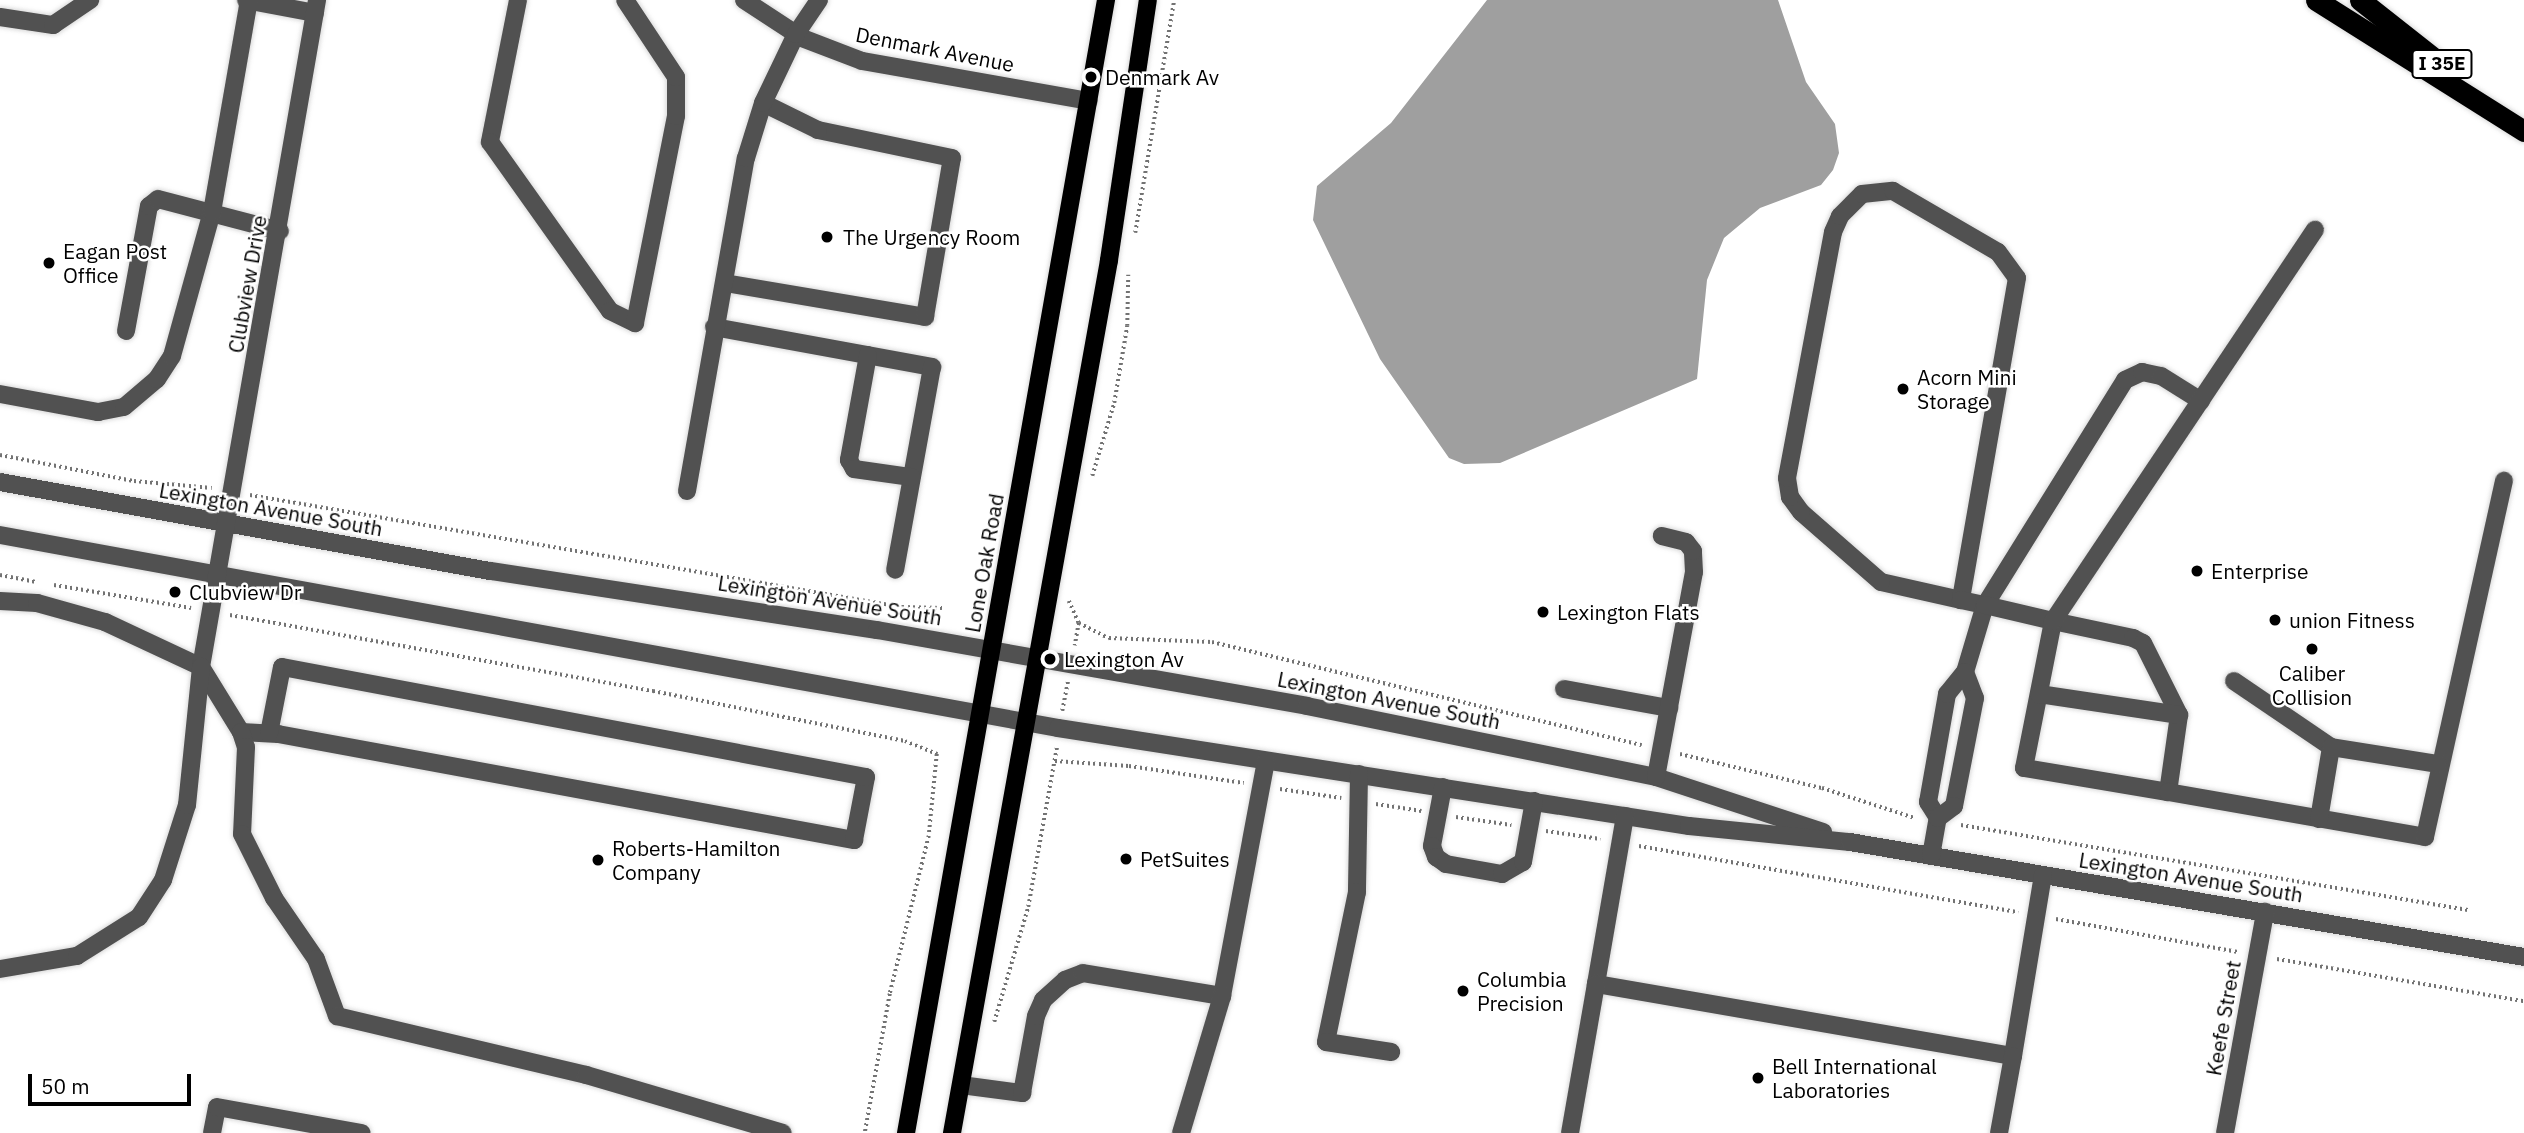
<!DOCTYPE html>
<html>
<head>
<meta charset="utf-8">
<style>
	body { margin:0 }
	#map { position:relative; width:2524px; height:1133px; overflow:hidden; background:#fff; font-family:"IBM Plex Sans",sans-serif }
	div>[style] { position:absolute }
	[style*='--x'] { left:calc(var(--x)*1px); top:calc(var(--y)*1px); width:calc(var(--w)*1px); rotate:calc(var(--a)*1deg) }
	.water>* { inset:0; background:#9f9f9f }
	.path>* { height:3.5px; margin-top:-1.75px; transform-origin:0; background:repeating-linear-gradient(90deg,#737373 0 2px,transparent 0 5.5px) }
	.roads { filter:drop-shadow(0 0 2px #dbdbdb) drop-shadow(0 0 2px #dbdbdb) }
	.minor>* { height:18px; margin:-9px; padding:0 9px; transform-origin:9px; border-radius:9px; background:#515151 }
	.major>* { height:18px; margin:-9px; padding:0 9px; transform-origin:9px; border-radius:9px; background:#000 }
	.highway>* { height:21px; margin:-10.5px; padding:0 10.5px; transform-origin:10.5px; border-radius:10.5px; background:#000 }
	.dots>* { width:19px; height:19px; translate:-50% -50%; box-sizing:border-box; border:4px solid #fff; border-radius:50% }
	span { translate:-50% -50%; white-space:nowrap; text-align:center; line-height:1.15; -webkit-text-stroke:5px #fff; paint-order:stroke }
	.shield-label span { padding:2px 5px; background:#fff; border:2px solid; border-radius:5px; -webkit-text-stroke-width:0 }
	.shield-label { font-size:19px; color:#000; font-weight:700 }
	.street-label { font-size:21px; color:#000 }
	.poi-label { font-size:21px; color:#000 }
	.left { translate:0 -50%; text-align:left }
	.scale { position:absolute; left:28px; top:1074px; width:163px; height:32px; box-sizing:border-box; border:4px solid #000; border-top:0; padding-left:9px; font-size:21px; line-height:24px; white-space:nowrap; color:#000; -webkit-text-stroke:5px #fff; paint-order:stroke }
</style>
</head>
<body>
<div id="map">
	<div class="water">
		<div style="clip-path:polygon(1487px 0,1778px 0,1806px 82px,1835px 124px,1839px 153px,1833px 170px,1821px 185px,1760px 208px,1724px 238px,1707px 280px,1697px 379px,1500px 463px,1464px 464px,1449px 458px,1380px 359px,1313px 220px,1317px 186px,1391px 123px)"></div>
	</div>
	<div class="path">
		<div style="--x:1135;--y:233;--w:236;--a:-80.5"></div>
		<div style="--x:0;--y:455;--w:136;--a:11"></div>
		<div style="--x:134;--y:481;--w:78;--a:5.1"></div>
		<div style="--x:1092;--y:476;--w:76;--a:-73.2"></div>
		<div style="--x:1114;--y:403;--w:78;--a:-80.4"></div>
		<div style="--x:1127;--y:326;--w:51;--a:-88.9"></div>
		<div style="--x:250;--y:495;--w:662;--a:9.75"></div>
		<div style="--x:902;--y:607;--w:40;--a:1.4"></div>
		<div style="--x:0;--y:575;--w:37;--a:11"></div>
		<div style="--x:54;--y:585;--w:139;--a:9.5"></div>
		<div style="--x:1069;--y:601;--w:24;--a:66"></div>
		<div style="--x:1079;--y:623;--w:23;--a:100"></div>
		<div style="--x:230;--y:615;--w:430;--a:10.2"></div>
		<div style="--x:653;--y:691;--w:257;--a:11.2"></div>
		<div style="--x:905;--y:741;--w:35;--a:22"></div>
		<div style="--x:937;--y:754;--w:82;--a:95.6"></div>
		<div style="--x:929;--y:836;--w:163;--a:103.9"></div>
		<div style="--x:890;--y:994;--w:141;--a:100.2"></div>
		<div style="--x:1079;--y:623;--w:34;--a:27"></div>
		<div style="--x:1109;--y:638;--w:103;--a:2.2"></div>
		<div style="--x:1212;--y:642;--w:442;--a:13.5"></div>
		<div style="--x:1062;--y:711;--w:31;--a:-79"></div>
		<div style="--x:1680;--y:754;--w:146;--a:13.5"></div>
		<div style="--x:1822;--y:788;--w:98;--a:17.9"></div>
		<div style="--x:1055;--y:761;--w:74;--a:3.9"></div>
		<div style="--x:1129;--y:766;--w:116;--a:8.4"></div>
		<div style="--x:1280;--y:789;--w:62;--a:8.4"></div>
		<div style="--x:1376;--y:804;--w:46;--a:8.8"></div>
		<div style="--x:1456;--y:817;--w:56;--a:8.3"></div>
		<div style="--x:1961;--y:825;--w:514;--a:9.52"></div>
		<div style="--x:1546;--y:831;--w:55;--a:8.4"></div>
		<div style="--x:1639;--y:846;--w:385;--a:9.9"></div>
		<div style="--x:2056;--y:919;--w:185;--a:10.3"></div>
		<div style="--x:2277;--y:959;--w:251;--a:9.7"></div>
		<div style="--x:994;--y:1022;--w:120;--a:-73.5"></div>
		<div style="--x:1028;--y:907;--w:164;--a:-79.8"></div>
	</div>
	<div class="roads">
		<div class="minor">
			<div style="--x:246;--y:0;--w:70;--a:10.7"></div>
			<div style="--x:518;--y:0;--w:145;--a:101.2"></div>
			<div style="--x:490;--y:142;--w:207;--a:54.6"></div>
			<div style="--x:610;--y:311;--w:28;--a:26"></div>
			<div style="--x:635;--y:323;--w:211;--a:-78.8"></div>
			<div style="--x:676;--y:116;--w:39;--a:-90"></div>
			<div style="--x:676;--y:77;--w:92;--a:-123.5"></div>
			<div style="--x:744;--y:0;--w:69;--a:33.2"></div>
			<div style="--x:802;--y:38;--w:64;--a:21"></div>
			<div style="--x:862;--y:61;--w:230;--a:10"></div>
			<div style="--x:0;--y:17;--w:54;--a:8.6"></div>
			<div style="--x:53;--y:25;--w:45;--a:-34"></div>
			<div style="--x:725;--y:283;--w:203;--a:9.6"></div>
			<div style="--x:925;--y:317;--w:161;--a:-80.4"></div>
			<div style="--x:952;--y:158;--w:137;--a:-168.2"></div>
			<div style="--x:818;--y:130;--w:61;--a:-153.9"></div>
			<div style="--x:714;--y:327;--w:222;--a:10.4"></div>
			<div style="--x:932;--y:367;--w:206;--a:100.3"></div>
			<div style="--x:126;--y:331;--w:127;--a:-79.6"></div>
			<div style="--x:149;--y:206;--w:11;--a:-38"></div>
			<div style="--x:158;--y:199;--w:126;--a:14.7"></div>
			<div style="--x:868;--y:355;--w:107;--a:100.3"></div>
			<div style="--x:849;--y:460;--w:10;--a:61"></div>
			<div style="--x:854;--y:469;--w:58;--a:8"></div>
			<div style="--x:0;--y:394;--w:100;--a:10.4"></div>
			<div style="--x:98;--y:412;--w:26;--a:-11"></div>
			<div style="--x:124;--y:407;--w:43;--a:-40.3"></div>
			<div style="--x:157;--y:379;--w:27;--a:-57"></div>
			<div style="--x:172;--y:356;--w:149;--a:-74.5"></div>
			<div style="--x:212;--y:212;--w:214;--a:-80.1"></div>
			<div style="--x:0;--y:482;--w:499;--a:10.3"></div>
			<div style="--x:491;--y:571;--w:390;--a:8.7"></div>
			<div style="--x:877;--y:630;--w:437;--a:10"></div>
			<div style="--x:1307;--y:706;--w:356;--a:11.5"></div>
			<div style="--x:1656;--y:777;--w:176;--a:18.2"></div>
			<div style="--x:687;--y:491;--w:338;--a:-80"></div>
			<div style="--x:746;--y:158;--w:58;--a:-72.8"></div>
			<div style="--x:763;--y:103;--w:76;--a:-64.4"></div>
			<div style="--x:796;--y:34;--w:41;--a:-55.9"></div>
			<div style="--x:0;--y:535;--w:1075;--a:10.34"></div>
			<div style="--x:1058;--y:728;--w:639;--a:8.83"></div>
			<div style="--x:1689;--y:826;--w:162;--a:5.7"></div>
			<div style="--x:1850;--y:842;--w:684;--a:9.68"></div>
			<div style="--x:1961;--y:600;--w:82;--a:-167.3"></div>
			<div style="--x:1881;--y:582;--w:106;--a:-138.8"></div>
			<div style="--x:1801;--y:512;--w:19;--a:-126"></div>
			<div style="--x:1790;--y:497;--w:19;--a:-99"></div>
			<div style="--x:1787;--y:478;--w:250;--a:-79.4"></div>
			<div style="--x:1833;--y:232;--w:17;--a:-66"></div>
			<div style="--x:1840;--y:216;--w:31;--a:-45"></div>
			<div style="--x:1862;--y:194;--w:31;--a:-6"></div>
			<div style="--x:1893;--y:191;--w:121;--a:30.2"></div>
			<div style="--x:1998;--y:252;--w:32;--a:54"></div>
			<div style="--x:2017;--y:278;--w:327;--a:99.9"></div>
			<div style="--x:1961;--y:600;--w:25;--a:12"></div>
			<div style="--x:1985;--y:605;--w:265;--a:-58.1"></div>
			<div style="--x:2125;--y:380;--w:19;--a:-25"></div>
			<div style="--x:2142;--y:372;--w:19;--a:12"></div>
			<div style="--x:2161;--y:376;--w:47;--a:32"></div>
			<div style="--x:0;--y:601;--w:37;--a:3"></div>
			<div style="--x:37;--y:603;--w:71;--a:15.6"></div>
			<div style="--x:105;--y:622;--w:106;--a:25.1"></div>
			<div style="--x:201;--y:667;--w:677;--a:-80.13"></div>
			<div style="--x:201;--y:667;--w:76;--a:58.4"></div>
			<div style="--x:241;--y:732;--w:37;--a:3"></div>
			<div style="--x:278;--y:734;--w:586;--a:10.43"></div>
			<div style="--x:854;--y:840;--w:64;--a:-79.2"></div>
			<div style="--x:866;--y:777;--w:594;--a:-169.33"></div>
			<div style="--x:282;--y:667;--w:67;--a:101.1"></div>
			<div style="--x:1965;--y:672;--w:70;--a:-73.4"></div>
			<div style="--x:1985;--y:605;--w:70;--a:13.2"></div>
			<div style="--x:2053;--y:621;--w:82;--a:12"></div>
			<div style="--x:2133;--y:638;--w:11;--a:27"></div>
			<div style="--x:2143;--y:643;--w:80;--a:63.4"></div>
			<div style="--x:2179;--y:715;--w:78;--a:98.1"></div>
			<div style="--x:2168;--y:792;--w:146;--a:-170.5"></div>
			<div style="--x:2024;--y:768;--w:150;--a:-78.8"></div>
			<div style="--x:2053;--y:621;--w:471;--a:-56.2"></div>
			<div style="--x:2234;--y:681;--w:117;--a:34.2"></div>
			<div style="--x:1564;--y:689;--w:107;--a:10.3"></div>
			<div style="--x:2039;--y:694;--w:142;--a:8.5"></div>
			<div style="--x:241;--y:732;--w:16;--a:72"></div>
			<div style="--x:246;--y:747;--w:87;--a:92.6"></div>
			<div style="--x:242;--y:834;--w:72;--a:63.4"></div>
			<div style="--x:274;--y:898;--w:74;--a:55.5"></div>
			<div style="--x:316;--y:959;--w:61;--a:69.8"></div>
			<div style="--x:337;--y:1016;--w:256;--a:13.3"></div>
			<div style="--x:586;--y:1075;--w:205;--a:16.4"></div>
			<div style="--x:1359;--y:774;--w:118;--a:91"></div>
			<div style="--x:1357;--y:892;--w:153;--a:101.7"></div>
			<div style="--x:1326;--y:1042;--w:66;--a:8.7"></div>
			<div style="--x:1656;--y:777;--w:208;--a:-79.5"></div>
			<div style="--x:1694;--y:572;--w:21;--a:-93"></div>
			<div style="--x:1693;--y:551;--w:11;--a:-128"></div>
			<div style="--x:1686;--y:542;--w:25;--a:-166"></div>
			<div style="--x:1443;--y:787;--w:60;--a:100.6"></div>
			<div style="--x:1432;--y:846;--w:12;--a:70"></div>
			<div style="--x:1436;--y:857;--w:12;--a:35"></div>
			<div style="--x:1446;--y:864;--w:57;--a:10.1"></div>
			<div style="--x:1502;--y:874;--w:24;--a:-30"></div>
			<div style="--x:1523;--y:862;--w:62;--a:-79.8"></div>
			<div style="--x:2168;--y:792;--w:261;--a:9.9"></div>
			<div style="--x:2425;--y:837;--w:365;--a:-77.5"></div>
			<div style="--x:1625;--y:816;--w:170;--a:99.8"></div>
			<div style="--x:1596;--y:984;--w:423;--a:9.8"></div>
			<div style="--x:2013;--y:1056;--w:183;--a:-80.6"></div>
			<div style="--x:2319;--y:819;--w:73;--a:-80.5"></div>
			<div style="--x:2331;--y:747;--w:108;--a:9"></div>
			<div style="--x:1931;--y:856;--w:39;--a:-80"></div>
			<div style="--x:1938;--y:818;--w:19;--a:-122"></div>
			<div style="--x:1928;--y:802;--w:110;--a:-80"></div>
			<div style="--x:1947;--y:694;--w:28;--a:-51"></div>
			<div style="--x:1965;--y:672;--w:28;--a:69"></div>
			<div style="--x:1975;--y:698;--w:110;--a:101"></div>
			<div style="--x:1954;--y:806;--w:20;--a:143"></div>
			<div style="--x:0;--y:969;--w:78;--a:-9.6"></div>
			<div style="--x:77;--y:956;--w:73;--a:-32.2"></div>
			<div style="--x:139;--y:917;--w:44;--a:-57"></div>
			<div style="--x:163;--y:880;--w:79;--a:-72.3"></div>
			<div style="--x:187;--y:805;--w:139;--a:-84.2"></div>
			<div style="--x:961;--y:1085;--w:62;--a:7.5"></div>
			<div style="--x:1022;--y:1093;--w:78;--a:-79.7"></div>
			<div style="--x:1036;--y:1016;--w:17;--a:-66"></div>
			<div style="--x:1043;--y:1000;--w:30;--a:-42"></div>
			<div style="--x:1065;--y:980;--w:19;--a:-21"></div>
			<div style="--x:1083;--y:973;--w:141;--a:9.4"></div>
			<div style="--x:1222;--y:996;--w:238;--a:-79.4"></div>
			<div style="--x:212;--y:1133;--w:26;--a:-79"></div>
			<div style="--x:217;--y:1107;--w:147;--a:10.2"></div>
			<div style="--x:1181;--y:1133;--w:143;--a:-73.3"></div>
			<div style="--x:1570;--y:1133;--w:151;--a:-80.1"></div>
			<div style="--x:1999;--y:1133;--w:78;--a:-79.7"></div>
			<div style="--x:2225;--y:1133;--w:225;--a:-79.7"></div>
		</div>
		<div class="major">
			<div style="--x:906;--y:1133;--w:1151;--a:-79.99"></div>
			<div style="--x:952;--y:1133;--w:887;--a:-79.8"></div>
			<div style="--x:1109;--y:260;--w:263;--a:-81.5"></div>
		</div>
		<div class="highway">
			<div style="--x:2316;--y:0;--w:246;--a:32.2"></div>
			<div style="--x:2360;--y:0;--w:113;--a:38.2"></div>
		</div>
	</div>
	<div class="dots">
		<div style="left:1091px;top:77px;background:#000"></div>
		<div style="left:827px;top:237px;background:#000"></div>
		<div style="left:49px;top:263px;background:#000"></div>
		<div style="left:1903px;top:389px;background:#000"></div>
		<div style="left:2197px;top:571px;background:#000"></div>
		<div style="left:175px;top:592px;background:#000"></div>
		<div style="left:1543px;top:612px;background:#000"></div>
		<div style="left:2275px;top:620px;background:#000"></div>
		<div style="left:2312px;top:649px;background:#000"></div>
		<div style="left:1050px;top:659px;background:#000"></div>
		<div style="left:1126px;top:859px;background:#000"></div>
		<div style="left:598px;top:860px;background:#000"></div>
		<div style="left:1463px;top:991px;background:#000"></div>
		<div style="left:1758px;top:1078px;background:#000"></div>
	</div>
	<div class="shield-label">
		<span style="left:2442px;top:64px">I 35E</span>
	</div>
	<div class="street-label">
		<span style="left:935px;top:49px;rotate:11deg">Denmark Avenue</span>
		<span style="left:247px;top:284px;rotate:-80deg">Clubview Drive</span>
		<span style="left:271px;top:509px;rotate:10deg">Lexington Avenue South</span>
		<span style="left:984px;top:563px;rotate:-80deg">Lone Oak Road</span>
		<span style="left:830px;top:600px;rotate:9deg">Lexington Avenue South</span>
		<span style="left:1389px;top:700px;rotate:11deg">Lexington Avenue South</span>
		<span style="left:2191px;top:877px;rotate:9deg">Lexington Avenue South</span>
		<span style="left:2223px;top:1018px;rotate:-80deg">Keefe Street</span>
	</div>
	<div class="poi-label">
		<span class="left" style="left:1105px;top:77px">Denmark Av</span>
		<span class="left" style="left:843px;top:237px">The Urgency Room</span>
		<span class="left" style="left:63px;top:263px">Eagan Post<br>Office</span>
		<span class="left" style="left:1917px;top:389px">Acorn Mini<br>Storage</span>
		<span class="left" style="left:2211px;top:571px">Enterprise</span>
		<span class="left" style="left:189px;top:592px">Clubview Dr</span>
		<span class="left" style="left:1557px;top:612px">Lexington Flats</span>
		<span class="left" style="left:2289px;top:620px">union Fitness</span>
		<span class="left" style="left:1064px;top:659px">Lexington Av</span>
		<span style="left:2312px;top:685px">Caliber<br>Collision</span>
		<span class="left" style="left:612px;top:860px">Roberts-Hamilton<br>Company</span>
		<span class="left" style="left:1140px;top:859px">PetSuites</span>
		<span class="left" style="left:1477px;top:991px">Columbia<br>Precision</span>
		<span class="left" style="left:1772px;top:1078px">Bell International<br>Laboratories</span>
	</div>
	<div class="scale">50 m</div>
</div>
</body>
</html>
